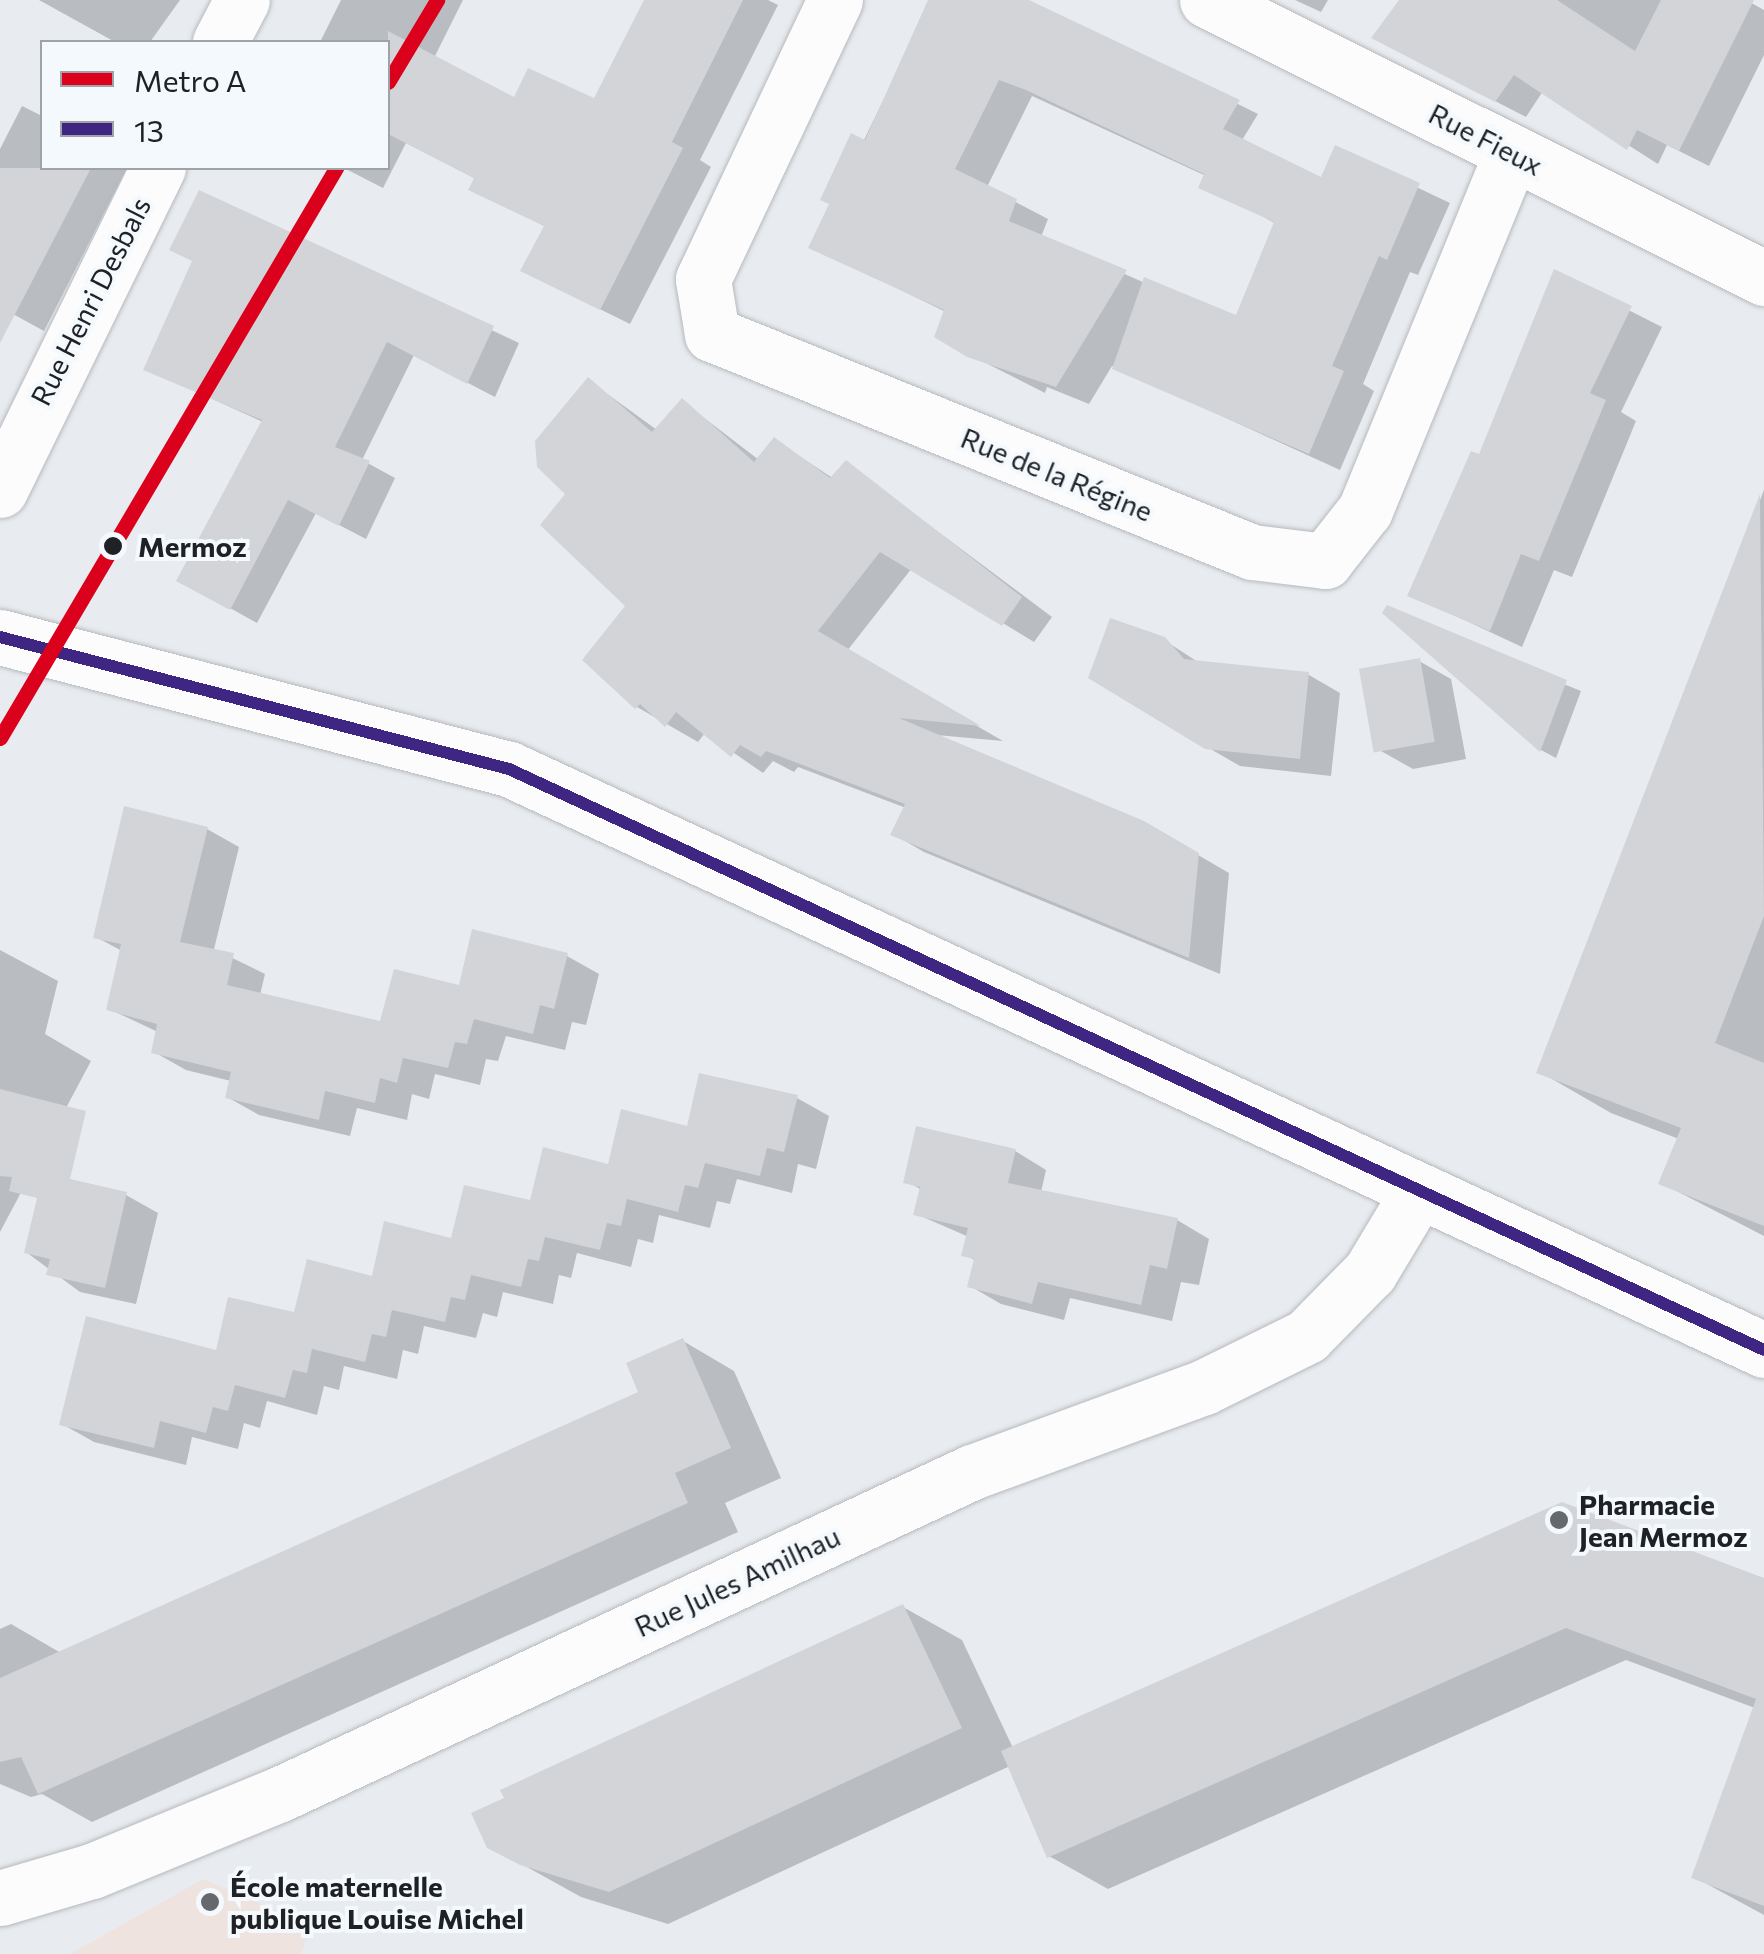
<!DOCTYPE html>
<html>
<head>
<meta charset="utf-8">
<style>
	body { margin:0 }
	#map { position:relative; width:1764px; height:1954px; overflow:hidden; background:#e8ecf0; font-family:Commissioner,sans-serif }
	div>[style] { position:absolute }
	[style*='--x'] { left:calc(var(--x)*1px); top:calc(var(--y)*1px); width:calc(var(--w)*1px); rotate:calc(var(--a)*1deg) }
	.education>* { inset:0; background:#efe3e0 }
	.shadow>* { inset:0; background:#0003 }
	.building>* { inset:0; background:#d3d4d7; transform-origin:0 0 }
	.roads { filter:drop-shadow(0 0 2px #b6b9bd) drop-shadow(0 0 2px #b6b9bd) }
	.minor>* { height:55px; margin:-27.5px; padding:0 27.5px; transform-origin:27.5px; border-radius:27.5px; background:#fcfcfd }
	.bus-1>* { height:12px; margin:-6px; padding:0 6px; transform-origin:6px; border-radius:6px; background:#3f2682 }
	.metro-1>* { height:15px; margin:-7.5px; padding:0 7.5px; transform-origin:7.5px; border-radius:7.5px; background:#db001b }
	.dots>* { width:28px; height:28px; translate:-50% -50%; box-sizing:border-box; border:5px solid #f4f9fe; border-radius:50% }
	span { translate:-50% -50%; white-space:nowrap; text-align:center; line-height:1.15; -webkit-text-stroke:8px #f4f9fe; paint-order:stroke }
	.street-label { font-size:28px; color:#1f2125 }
	.stop-label { font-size:28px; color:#1f2125; font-weight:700 }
	.left { translate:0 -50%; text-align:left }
	.poi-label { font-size:28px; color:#1f2125; font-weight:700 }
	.legend { position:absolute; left:40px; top:40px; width:350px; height:130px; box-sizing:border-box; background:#f4f9fe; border:2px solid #9fa3a7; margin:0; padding:12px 18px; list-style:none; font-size:30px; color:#1f2125 }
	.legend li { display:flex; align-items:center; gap:20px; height:50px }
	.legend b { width:50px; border:2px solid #9fa3a7 }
</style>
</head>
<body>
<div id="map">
	<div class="education">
		<div style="clip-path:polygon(203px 1879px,311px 1925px,301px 1954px,70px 1954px)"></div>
	</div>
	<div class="shadow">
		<div style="clip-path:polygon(39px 0,180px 0,150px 42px,115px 42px)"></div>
		<div style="clip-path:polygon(341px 0,463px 0,434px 58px,515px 100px,595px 102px,647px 0,768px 0,778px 5px,700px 160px,711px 167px,630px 324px,553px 286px,546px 227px,472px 189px,476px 179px,406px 143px,383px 188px,344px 168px,388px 168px,388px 42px,320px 42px)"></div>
		<div style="clip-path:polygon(932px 0,1028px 0,1258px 114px,1217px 181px,1032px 96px,987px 187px,1048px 219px,1041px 237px,1145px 283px,1238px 318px,1276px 224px,1248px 208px,1323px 180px,1336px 149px,1450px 203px,1418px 275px,1410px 272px,1363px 384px,1374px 391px,1340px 470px,1112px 366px,1089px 404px,1047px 387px,1045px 393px,968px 354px,946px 312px,812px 247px)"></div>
		<div style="clip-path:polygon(1295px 0,1328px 0,1321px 12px)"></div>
		<div style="clip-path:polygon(1402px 0,1746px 0,1764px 10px,1764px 55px,1709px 166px,1667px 145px,1658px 164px,1543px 91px,1526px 117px,1404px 54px)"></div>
		<div style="clip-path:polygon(22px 106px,42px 116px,42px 168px,127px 168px,44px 331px,0 307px,0 149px)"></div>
		<div style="clip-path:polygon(200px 193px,519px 343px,495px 397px,414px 355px,362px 460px,395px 478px,366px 539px,316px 513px,257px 623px,180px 580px,263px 422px,146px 369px,194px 262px)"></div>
		<div style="clip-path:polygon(1555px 273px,1662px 327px,1621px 412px,1636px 421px,1572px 577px,1554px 570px,1522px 647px,1411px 595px,1480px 458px)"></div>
		<div style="clip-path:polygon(588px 380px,657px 430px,682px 401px,759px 460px,775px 440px,834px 479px,846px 463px,1052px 617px,1034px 642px,912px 568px,847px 651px,1003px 741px,936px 735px,1143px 823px,1229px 873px,1220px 974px,924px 852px,893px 834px,906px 808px,798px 767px,794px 772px,773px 761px,763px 773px,705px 733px,698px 742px,637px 707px,628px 606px,568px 494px)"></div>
		<div style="clip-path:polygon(1764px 490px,1764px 1236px,1661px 1183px,1679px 1139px,1611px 1113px,1540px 1072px)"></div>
		<div style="clip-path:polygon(1385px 612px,1581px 691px,1556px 758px,1541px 750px)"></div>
		<div style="clip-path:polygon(1164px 640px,1201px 664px,1309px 675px,1340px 693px,1331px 776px,1240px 766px,1207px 747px)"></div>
		<div style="clip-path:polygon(1419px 661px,1451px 679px,1466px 759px,1413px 769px,1381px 751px)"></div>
		<div style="clip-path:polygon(207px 829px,239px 847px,214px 949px,265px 974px,260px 995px,382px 1024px,461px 988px,567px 956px,599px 974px,586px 1025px,572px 1022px,565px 1050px,506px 1036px,498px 1061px,486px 1059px,480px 1085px,435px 1074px,429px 1099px,412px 1094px,407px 1120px,357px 1108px,350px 1136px,259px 1115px,227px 1097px,231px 1081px,186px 1070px,154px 1052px,158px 1032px,109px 1009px,122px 951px,96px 937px)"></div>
		<div style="clip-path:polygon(0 950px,58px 981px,45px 1034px,91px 1061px,0 1232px)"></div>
		<div style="clip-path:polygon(701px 1076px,797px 1098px,829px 1116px,816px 1169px,798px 1164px,792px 1193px,737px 1179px,730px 1204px,717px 1201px,710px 1228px,659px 1215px,653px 1243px,638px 1239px,631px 1267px,577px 1253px,571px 1278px,559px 1275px,553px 1304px,503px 1292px,497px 1317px,483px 1313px,476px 1338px,424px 1326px,418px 1354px,403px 1350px,397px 1379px,344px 1366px,339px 1390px,324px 1386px,317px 1415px,267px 1401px,260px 1428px,244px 1423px,238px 1449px,192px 1437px,186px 1465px,94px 1442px,62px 1424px,689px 1129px)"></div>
		<div style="clip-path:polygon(1015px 1151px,1046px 1170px,1041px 1192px,1177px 1220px,1209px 1239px,1199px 1285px,1181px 1282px,1172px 1321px,1070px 1298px,1064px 1320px,1001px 1304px,970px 1286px,976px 1261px,964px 1254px,969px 1237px,916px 1214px,922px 1190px,906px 1181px)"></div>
		<div style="clip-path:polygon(126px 1195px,158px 1213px,136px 1304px,80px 1292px,26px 1252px)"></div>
		<div style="clip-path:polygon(683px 1341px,734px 1371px,781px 1478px,725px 1503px,738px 1532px,92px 1822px,42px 1794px,31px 1797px,0 1784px,0 1629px,11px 1624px,61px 1653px,642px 1393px)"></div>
		<div style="clip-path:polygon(1764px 1581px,1764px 1915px,1694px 1877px,1755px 1708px,1626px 1660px,1108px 1889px,1049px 1856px,1010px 1766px,668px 1924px,581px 1897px,489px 1846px,903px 1607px,962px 1640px,1013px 1748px)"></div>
	</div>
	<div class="building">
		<div style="clip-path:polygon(644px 0,743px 0,672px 142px,683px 148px,600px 310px,520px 271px,544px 226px,468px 190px,474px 178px,388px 134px,388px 31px,514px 97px,528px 68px,594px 98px)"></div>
		<div style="clip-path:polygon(928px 0,1029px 0,1240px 100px,1223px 129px,1321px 177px,1335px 145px,1420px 183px,1387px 260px,1379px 256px,1332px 366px,1344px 371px,1309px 454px,1112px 369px,1144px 277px,1236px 315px,1274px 222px,1198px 188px,1204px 174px,1026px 90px,999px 80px,955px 169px,1017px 199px,1009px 221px,1127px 270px,1056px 387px,967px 357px,934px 337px,944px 310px,808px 248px,829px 204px,820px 200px,851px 133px,865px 140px)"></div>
		<div style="clip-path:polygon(1399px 0,1557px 0,1635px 51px,1661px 0,1754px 0,1679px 151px,1637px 130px,1627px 150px,1514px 75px,1495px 102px,1371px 38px)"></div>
		<div style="clip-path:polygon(0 168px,91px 168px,0 343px)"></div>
		<div style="clip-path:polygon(199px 190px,494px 326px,467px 384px,387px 342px,335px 447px,370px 461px,339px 526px,288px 500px,230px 610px,176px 581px,262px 420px,143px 370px,192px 261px,169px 250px)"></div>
		<div style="clip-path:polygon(1554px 269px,1632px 306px,1590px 393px,1606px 400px,1539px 561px,1521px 554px,1490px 631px,1407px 596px,1471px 451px,1479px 454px)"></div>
		<div style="clip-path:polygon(588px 377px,652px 432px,682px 398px,754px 462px,774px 437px,830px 478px,846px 460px,1022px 597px,1002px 626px,880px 552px,818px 631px,981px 726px,899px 718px,1144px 821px,1199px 853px,1189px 958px,890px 835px,905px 804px,766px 751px,761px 757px,740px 745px,731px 757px,676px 712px,665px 727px,640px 704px,635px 709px,582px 660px,625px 606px,540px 525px,565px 494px,537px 467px,535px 441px)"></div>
		<div style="clip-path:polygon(1760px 494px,1764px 916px,1715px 1043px,1764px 1063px,1764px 1226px,1658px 1184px,1681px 1128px,1536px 1073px)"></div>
		<div style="clip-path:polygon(1387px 605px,1567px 680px,1540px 752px,1382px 613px)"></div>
		<div style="clip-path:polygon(1110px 618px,1165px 637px,1184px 659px,1309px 672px,1300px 759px,1205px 749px,1088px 678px)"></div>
		<div style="left:1420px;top:658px;width:85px;height:62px;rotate:80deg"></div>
		<div style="clip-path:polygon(124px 806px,208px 827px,180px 942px,234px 953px,227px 985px,380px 1021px,394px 969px,459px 985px,472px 929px,568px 953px,554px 1009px,540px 1005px,533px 1034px,474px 1019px,467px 1044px,455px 1042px,448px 1068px,403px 1058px,397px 1083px,380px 1078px,375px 1103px,325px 1091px,319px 1120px,225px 1098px,231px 1072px,151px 1053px,157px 1024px,106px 1010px,121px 944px,93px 938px)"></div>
		<div style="clip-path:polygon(699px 1073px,798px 1095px,784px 1152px,767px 1148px,760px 1176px,705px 1163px,698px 1188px,685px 1185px,678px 1212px,627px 1199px,621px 1226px,607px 1223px,600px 1250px,545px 1237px,539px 1261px,528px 1259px,521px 1287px,471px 1275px,465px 1300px,451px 1297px,445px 1322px,392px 1310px,386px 1337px,372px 1334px,365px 1362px,312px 1349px,307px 1373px,293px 1370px,285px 1398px,235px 1385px,228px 1411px,213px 1407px,206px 1433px,160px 1421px,154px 1448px,59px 1425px,86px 1316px,216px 1350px,228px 1297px,294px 1312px,307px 1259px,372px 1276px,384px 1221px,451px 1238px,464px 1185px,530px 1200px,543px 1147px,608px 1164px,621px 1109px,687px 1126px)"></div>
		<div style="clip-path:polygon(0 1089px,86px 1111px,70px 1179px,127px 1192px,105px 1288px,46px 1275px,50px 1259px,24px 1253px,37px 1198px,9px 1191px,12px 1177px,0 1176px)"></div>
		<div style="clip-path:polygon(916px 1126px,1016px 1149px,1008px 1183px,1178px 1218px,1167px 1269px,1150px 1265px,1141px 1305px,1038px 1282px,1032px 1304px,967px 1287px,974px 1259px,961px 1256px,968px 1228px,913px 1215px,920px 1187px,903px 1183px)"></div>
		<div style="clip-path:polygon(683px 1338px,731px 1448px,675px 1473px,688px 1503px,38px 1794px,21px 1757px,0 1762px,0 1678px,638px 1392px,626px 1363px)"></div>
		<div style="clip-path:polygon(1562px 1502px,1764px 1578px,1764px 1906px,1691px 1878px,1756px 1699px,1566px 1628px,1047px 1858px,1001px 1751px)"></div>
		<div style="clip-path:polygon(903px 1604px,962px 1728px,609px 1892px,520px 1865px,487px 1848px,471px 1813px,504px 1798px,500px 1790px)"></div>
	</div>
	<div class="roads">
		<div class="minor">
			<div style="--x:835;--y:0;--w:309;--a:115.3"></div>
			<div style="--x:703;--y:279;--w:56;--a:80.7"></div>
			<div style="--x:712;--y:334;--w:582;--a:21.98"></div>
			<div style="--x:1252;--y:552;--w:74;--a:7"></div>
			<div style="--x:1325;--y:561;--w:65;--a:-51.9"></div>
			<div style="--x:1365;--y:510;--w:387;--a:-67.7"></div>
			<div style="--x:1207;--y:0;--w:623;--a:26.52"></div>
			<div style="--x:220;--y:42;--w:47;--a:-62.4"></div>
			<div style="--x:0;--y:490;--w:359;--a:-63.9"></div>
			<div style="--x:0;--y:637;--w:526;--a:14.54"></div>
			<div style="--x:509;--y:769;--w:1383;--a:24.84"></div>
			<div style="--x:0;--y:1898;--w:96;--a:-16.4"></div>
			<div style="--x:92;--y:1871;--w:203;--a:-22.3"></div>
			<div style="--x:280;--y:1794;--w:763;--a:-24.95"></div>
			<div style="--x:972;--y:1472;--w:247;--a:-20.1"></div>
			<div style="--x:1204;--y:1387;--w:115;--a:-26.3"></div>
			<div style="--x:1307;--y:1336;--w:90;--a:-45.5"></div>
			<div style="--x:1370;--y:1272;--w:93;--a:-59"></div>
		</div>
	</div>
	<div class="bus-1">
		<div style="--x:0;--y:637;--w:526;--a:14.54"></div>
		<div style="--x:509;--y:769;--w:1383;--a:24.84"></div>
	</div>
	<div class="metro-1">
		<div style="--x:388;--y:82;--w:96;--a:-59.1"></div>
		<div style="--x:0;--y:738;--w:662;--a:-59.48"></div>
	</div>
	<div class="dots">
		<div style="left:113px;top:546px;background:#1f2125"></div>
		<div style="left:1559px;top:1520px;background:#65686c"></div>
		<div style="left:210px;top:1902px;background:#65686c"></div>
	</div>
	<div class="street-label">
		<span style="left:1486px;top:139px;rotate:27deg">Rue Fieux</span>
		<span style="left:90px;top:301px;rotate:-63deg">Rue Henri Desbals</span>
		<span style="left:1057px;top:474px;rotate:22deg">Rue de la Régine</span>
		<span style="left:737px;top:1581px;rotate:-25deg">Rue Jules Amilhau</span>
	</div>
	<div class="stop-label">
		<span class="left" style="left:138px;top:546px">Mermoz</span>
	</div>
	<div class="poi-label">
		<span class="left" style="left:1579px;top:1520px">Pharmacie<br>Jean Mermoz</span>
		<span class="left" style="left:230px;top:1902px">École maternelle<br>publique Louise Michel</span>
	</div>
	<ul class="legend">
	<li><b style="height:12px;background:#db001b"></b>Metro A</li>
	<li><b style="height:12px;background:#3f2682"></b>13</li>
	</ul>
</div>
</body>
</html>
